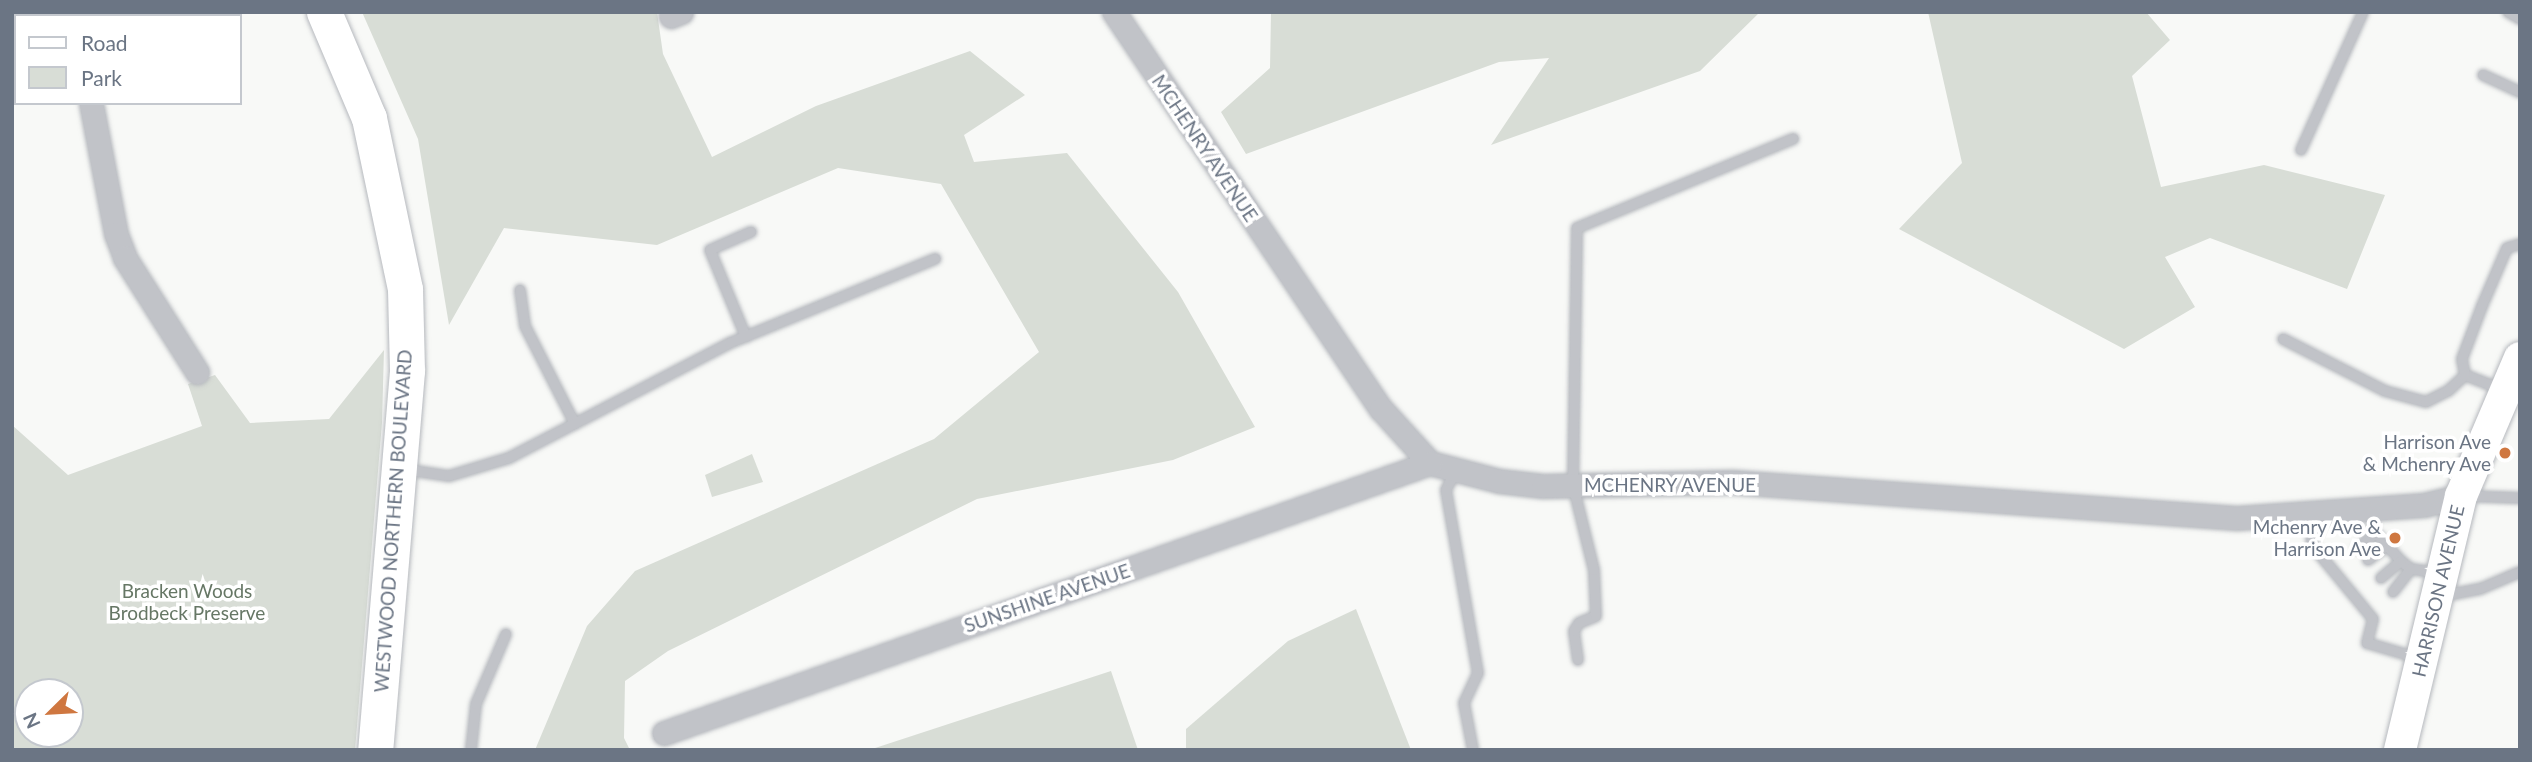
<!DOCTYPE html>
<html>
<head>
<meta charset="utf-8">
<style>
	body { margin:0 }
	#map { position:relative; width:2532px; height:762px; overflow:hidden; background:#f8f9f7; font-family:Lato,sans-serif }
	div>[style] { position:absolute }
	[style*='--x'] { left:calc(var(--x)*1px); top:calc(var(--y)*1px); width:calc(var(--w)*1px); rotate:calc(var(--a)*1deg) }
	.green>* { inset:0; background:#d8ddd6 }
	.roads { filter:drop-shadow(0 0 2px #b6b9be) drop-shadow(0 0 2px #b6b9be) }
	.lane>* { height:10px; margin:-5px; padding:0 5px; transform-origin:5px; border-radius:5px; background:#c1c3c8 }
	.street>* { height:23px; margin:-11.5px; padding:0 11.5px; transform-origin:11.5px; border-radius:11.5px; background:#c1c3c8 }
	.secondary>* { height:32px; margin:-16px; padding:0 16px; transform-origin:16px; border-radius:16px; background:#fff }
	.primary>* { height:35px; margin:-17.5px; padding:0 17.5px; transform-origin:17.5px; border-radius:17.5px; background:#fff }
	.dots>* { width:19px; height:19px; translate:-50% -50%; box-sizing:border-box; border:4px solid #fff; border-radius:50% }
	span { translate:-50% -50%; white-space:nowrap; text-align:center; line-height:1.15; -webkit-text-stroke:7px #fff; paint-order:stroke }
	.street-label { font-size:19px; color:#6b7584 }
	.poi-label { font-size:19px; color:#6b7584 }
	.right { translate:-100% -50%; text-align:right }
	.park-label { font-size:19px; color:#667765 }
	.frame { position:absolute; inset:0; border:14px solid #6b7584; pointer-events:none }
	.legend { position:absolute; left:14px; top:14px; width:228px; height:91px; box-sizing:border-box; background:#fff; border:2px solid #c4c8ce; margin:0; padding:9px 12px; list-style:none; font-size:21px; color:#6b7584 }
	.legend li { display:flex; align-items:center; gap:14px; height:35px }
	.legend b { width:35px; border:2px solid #c4c8ce }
	.north { position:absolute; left:14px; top:678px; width:70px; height:70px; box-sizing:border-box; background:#fff; border:2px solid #c4c8ce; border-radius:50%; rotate:246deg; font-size:19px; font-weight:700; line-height:28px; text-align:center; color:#6b7584 }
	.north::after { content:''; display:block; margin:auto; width:24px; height:32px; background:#cf7740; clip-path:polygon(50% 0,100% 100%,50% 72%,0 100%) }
</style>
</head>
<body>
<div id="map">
	<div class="green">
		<div style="clip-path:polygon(362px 12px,657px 12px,663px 54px,712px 157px,816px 106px,970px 51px,1025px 95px,964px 135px,974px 162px,1067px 153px,1178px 292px,1255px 427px,1173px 460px,977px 499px,668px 651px,625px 681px,624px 738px,630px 750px,535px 750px,587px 626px,635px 571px,934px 439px,1039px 352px,941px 184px,838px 168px,657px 245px,504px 228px,449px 325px,418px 139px)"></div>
		<div style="clip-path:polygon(1271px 12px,1760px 12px,1700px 71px,1491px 145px,1549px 58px,1499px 62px,1246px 154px,1221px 112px,1270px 68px)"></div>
		<div style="clip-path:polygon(1928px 12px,2146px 12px,2170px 40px,2132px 76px,2161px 187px,2264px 165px,2385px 195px,2347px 289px,2210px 238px,2165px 257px,2195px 307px,2124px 349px,1899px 229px,1962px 163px)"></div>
		<div style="clip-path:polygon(evenodd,384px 350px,382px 423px,355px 750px,12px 750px,12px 425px,68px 475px,202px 426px,188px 384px,215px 375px,250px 423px,329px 419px,384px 350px,28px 692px,70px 692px,70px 734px,28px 734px,28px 692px)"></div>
		<div style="clip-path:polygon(752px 454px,763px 482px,712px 497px,705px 475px)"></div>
		<div style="clip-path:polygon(1356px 609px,1411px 750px,1186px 750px,1186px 729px,1288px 641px)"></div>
		<div style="clip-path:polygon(1111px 671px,1138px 750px,869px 750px)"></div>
	</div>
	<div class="roads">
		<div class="lane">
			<div style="--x:2508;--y:12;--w:14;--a:30"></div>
			<div style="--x:2483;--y:75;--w:41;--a:24.7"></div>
			<div style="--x:2301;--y:150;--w:151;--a:-65.8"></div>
			<div style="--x:520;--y:290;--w:36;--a:82"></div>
			<div style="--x:525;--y:326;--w:110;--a:63"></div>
			<div style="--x:746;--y:337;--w:94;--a:-112.5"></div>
			<div style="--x:710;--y:250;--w:45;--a:-23.7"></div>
			<div style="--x:2283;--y:339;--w:114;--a:27"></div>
			<div style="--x:2385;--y:391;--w:42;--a:15"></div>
			<div style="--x:2426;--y:402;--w:25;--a:-27"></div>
			<div style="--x:2448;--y:391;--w:23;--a:-43"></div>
			<div style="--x:2465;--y:375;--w:41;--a:21.5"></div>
			<div style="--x:2465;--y:375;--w:16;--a:-101"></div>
			<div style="--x:2462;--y:359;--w:57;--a:-69.3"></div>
			<div style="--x:2482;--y:306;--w:63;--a:-66.7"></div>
			<div style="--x:2507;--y:248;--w:14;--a:-17"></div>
			<div style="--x:402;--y:469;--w:48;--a:8.5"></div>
			<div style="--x:449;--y:476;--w:63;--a:-16.7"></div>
			<div style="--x:509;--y:458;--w:249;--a:-27.5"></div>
			<div style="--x:730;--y:343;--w:222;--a:-22.3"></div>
			<div style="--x:1456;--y:471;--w:21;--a:118"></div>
			<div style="--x:1446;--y:490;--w:186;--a:80.1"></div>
			<div style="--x:1478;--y:673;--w:33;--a:115"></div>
			<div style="--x:1464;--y:703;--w:48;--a:79.2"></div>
			<div style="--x:2464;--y:496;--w:56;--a:2"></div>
			<div style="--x:2372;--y:509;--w:21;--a:87"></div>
			<div style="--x:2373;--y:530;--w:42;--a:47.9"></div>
			<div style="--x:2401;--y:561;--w:13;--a:39"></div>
			<div style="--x:2411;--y:569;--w:27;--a:8"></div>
			<div style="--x:2311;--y:515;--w:30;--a:88"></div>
			<div style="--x:2312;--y:545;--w:96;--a:50.5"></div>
			<div style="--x:2373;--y:619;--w:25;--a:104"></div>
			<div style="--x:2367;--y:643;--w:53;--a:16.4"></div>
			<div style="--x:2358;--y:548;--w:23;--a:-40"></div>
			<div style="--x:2368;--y:560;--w:24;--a:-38"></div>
			<div style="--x:2381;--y:578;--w:26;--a:-40"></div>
			<div style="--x:2393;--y:592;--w:29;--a:-52"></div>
			<div style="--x:2443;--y:596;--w:38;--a:-11"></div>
			<div style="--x:2480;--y:589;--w:43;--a:-23"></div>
			<div style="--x:1578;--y:660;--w:29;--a:-98"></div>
			<div style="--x:1574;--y:631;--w:9;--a:-58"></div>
			<div style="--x:1579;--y:623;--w:18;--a:-22"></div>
			<div style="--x:1596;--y:616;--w:46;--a:-92.5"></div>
			<div style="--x:1594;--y:570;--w:88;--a:-103.9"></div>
			<div style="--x:1573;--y:485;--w:257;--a:-89.1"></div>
			<div style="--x:1577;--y:228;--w:234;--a:-22.4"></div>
			<div style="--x:471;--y:750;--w:46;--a:-83.8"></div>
			<div style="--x:476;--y:704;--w:76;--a:-66.8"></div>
		</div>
		<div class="street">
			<div style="--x:83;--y:12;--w:4;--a:90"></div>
			<div style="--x:1114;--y:12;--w:478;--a:56.1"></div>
			<div style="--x:1381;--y:409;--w:73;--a:47.8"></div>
			<div style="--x:1430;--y:463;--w:71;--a:14.6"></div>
			<div style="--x:1499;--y:481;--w:44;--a:6.5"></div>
			<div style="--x:1543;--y:486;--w:189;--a:-1.2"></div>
			<div style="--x:1732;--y:482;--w:506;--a:4.08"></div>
			<div style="--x:2237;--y:518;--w:187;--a:-4"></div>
			<div style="--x:2424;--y:505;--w:38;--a:-14"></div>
			<div style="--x:671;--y:16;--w:11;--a:-22"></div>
			<div style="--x:91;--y:103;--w:133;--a:79.2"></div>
			<div style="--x:116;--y:234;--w:26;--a:69"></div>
			<div style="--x:125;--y:258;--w:135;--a:57.7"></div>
			<div style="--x:664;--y:733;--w:812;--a:-19.42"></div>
		</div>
		<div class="secondary">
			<div style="--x:2400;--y:750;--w:261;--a:-76.5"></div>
			<div style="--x:2461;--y:496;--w:150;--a:-66.9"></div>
		</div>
		<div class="primary">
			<div style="--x:324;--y:12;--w:115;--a:67"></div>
			<div style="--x:369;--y:118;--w:175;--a:78.1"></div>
			<div style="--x:405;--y:289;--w:82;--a:88.6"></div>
			<div style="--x:407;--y:371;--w:380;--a:94.8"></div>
		</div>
	</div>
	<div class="dots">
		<div style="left:2505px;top:453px;background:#cf7740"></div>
		<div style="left:2395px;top:538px;background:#cf7740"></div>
	</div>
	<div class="street-label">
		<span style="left:1205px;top:148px;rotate:56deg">MCHENRY AVENUE</span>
		<span style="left:1670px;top:485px">MCHENRY AVENUE</span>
		<span style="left:393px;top:521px;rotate:-86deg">WESTWOOD NORTHERN BOULEVARD</span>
		<span style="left:2438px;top:591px;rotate:-77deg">HARRISON AVENUE</span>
		<span style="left:1047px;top:598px;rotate:-19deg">SUNSHINE AVENUE</span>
	</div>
	<div class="poi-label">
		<span class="right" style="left:2491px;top:453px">Harrison Ave<br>&amp; Mchenry Ave</span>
		<span class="right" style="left:2381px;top:538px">Mchenry Ave &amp;<br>Harrison Ave</span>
	</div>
	<div class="park-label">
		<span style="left:187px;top:602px">Bracken Woods<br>Brodbeck Preserve</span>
	</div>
	<div class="frame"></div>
	<ul class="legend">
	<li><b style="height:9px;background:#fff"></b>Road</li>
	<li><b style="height:19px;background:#d8ddd6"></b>Park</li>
	</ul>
	<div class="north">N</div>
</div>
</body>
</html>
